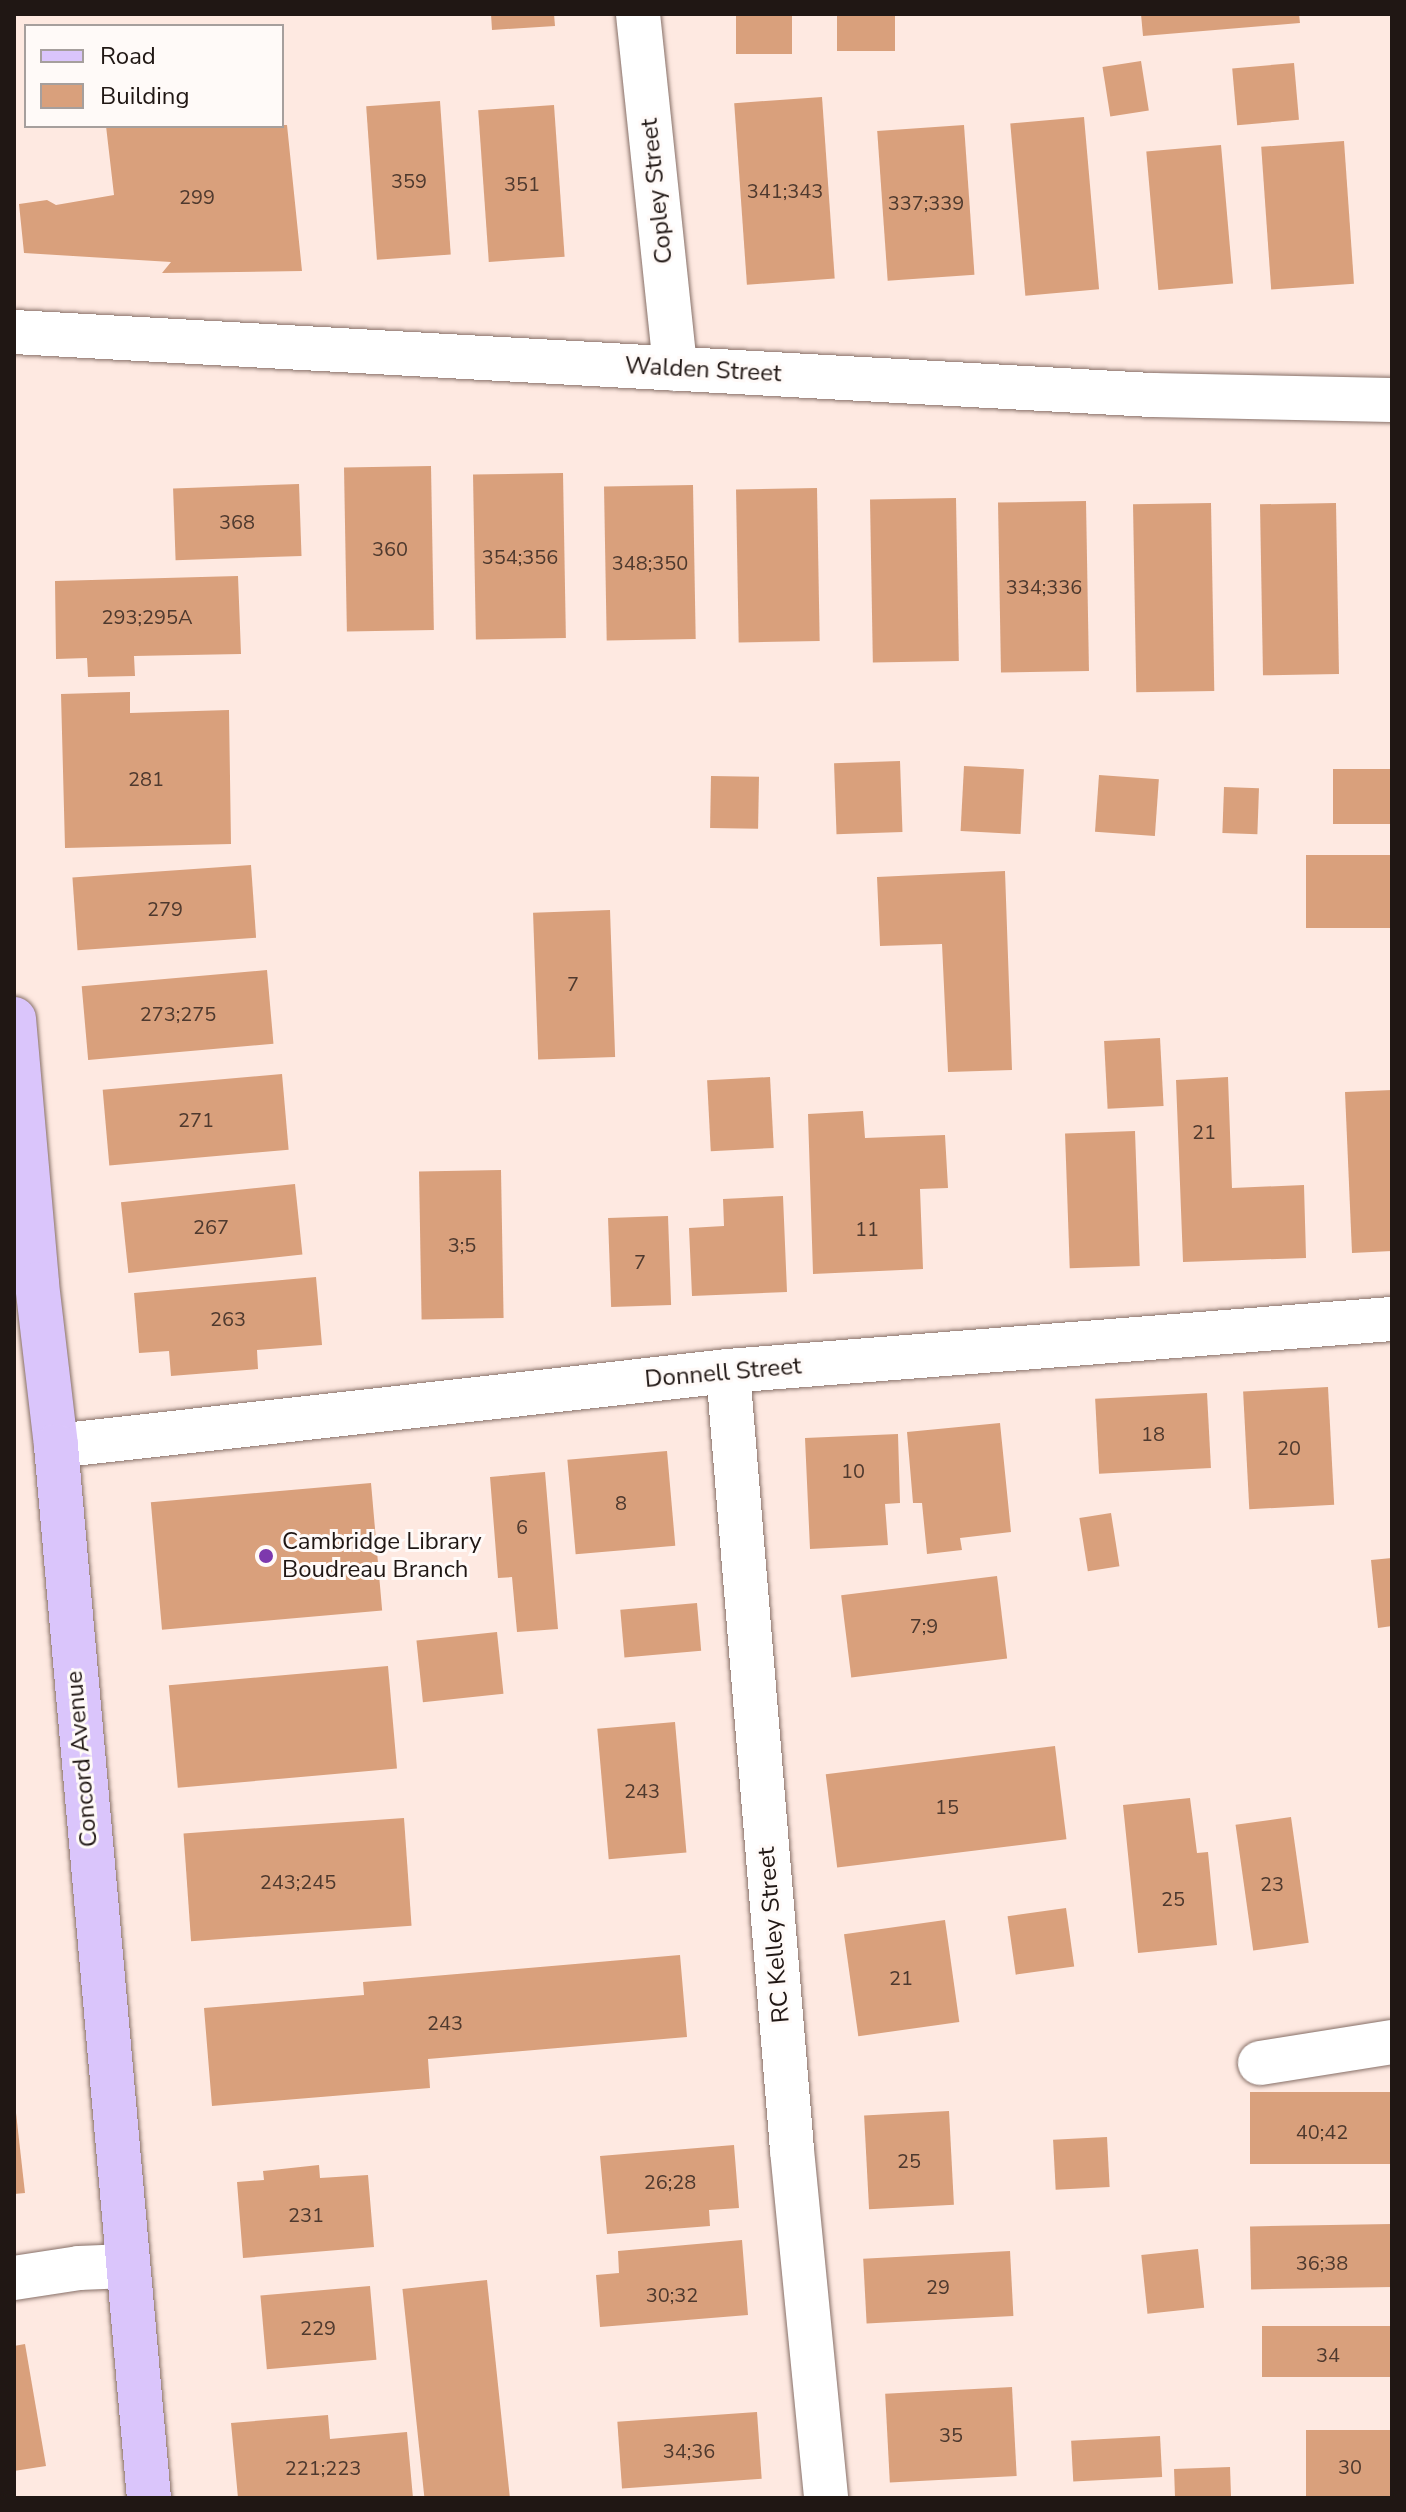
<!DOCTYPE html>
<html>
<head>
<meta charset="utf-8">
<style>
	body { margin:0 }
	#map { position:relative; width:1406px; height:2512px; overflow:hidden; background:#fee9e1; font-family:"Nunito Sans",sans-serif }
	div>[style] { position:absolute }
	[style*='--x'] { left:calc(var(--x)*1px); top:calc(var(--y)*1px); width:calc(var(--w)*1px); rotate:calc(var(--a)*1deg) }
	.building>* { inset:0; background:#d9a07c; transform-origin:0 0 }
	.roads { filter:drop-shadow(0 0 2px #877068) drop-shadow(0 0 2px #877068) }
	.minor>* { height:44px; margin:-22px; padding:0 22px; transform-origin:22px; border-radius:22px; background:#fff }
	.major>* { height:44px; margin:-22px; padding:0 22px; transform-origin:22px; border-radius:22px; background:#dac5fb }
	.dots>* { width:22px; height:22px; translate:-50% -50%; box-sizing:border-box; border:4px solid #fffaf8; border-radius:50% }
	span { translate:-50% -50%; white-space:nowrap; text-align:center; line-height:1.15; -webkit-text-stroke:6px #fffaf8; paint-order:stroke }
	.number-label { font-size:20px; color:#4e392e }
	.number-label span { -webkit-text-stroke-width:0 }
	.street-label { font-size:24px; color:#201714 }
	.poi-label { font-size:24px; color:#201714 }
	.left { translate:0 -50%; text-align:left }
	.frame { position:absolute; inset:0; border:16px solid #201714; pointer-events:none }
	.legend { position:absolute; left:24px; top:24px; width:260px; height:104px; box-sizing:border-box; background:#fffaf8; border:2px solid #a69f9d; margin:0; padding:10px 14px; list-style:none; font-size:24px; color:#201714 }
	.legend li { display:flex; align-items:center; gap:16px; height:40px }
	.legend b { width:40px; border:2px solid #a69f9d }
</style>
</head>
<body>
<div id="map">
	<div class="building">
		<div style="clip-path:polygon(491px 14px,554px 14px,555px 26px,492px 30px)"></div>
		<div style="left:736px;top:14px;width:56px;height:40px"></div>
		<div style="left:837px;top:14px;width:58px;height:37px"></div>
		<div style="clip-path:polygon(1141px 14px,1299px 14px,1300px 23px,1143px 36px)"></div>
		<div style="left:1141px;top:61px;width:50px;height:39px;rotate:81deg"></div>
		<div style="left:1294px;top:63px;width:57px;height:62px;rotate:85deg"></div>
		<div style="left:822px;top:97px;width:182px;height:88px;rotate:86deg"></div>
		<div style="left:440px;top:101px;width:154px;height:74px;rotate:86deg"></div>
		<div style="left:554px;top:105px;width:152px;height:76px;rotate:86deg"></div>
		<div style="left:1084px;top:117px;width:173px;height:74px;rotate:85deg"></div>
		<div style="clip-path:polygon(287px 125px,302px 271px,162px 273px,171px 262px,24px 253px,19px 204px,47px 200px,56px 205px,114px 195px,106px 126px)"></div>
		<div style="left:964px;top:125px;width:150px;height:87px;rotate:86deg"></div>
		<div style="left:1344px;top:141px;width:143px;height:83px;rotate:86deg"></div>
		<div style="left:1221px;top:145px;width:139px;height:75px;rotate:85deg"></div>
		<div style="left:431px;top:466px;width:164px;height:87px;rotate:89deg"></div>
		<div style="left:563px;top:473px;width:165px;height:90px;rotate:89deg"></div>
		<div style="left:299px;top:484px;width:72px;height:126px;rotate:88deg"></div>
		<div style="left:693px;top:485px;width:154px;height:89px;rotate:89deg"></div>
		<div style="left:817px;top:488px;width:153px;height:81px;rotate:89deg"></div>
		<div style="left:956px;top:498px;width:163px;height:86px;rotate:89deg"></div>
		<div style="left:1086px;top:501px;width:170px;height:88px;rotate:89deg"></div>
		<div style="left:1211px;top:503px;width:188px;height:78px;rotate:89deg"></div>
		<div style="left:1336px;top:503px;width:171px;height:76px;rotate:89deg"></div>
		<div style="clip-path:polygon(238px 576px,241px 654px,134px 656px,135px 676px,88px 677px,87px 658px,56px 659px,55px 581px)"></div>
		<div style="clip-path:polygon(130px 692px,130px 713px,229px 710px,231px 844px,65px 848px,61px 694px)"></div>
		<div style="left:900px;top:761px;width:71px;height:66px;rotate:88deg"></div>
		<div style="left:964px;top:766px;width:60px;height:65px;rotate:3deg"></div>
		<div style="left:1392px;top:769px;width:55px;height:59px;rotate:90deg"></div>
		<div style="left:1099px;top:775px;width:60px;height:57px;rotate:4deg"></div>
		<div style="left:711px;top:776px;width:48px;height:52px;rotate:1deg"></div>
		<div style="left:1224px;top:787px;width:35px;height:46px;rotate:2deg"></div>
		<div style="left:1392px;top:855px;width:73px;height:86px;rotate:90deg"></div>
		<div style="left:251px;top:865px;width:73px;height:179px;rotate:86deg"></div>
		<div style="clip-path:polygon(1005px 871px,1012px 1070px,948px 1072px,942px 944px,880px 946px,877px 877px)"></div>
		<div style="left:610px;top:910px;width:147px;height:77px;rotate:88deg"></div>
		<div style="left:267px;top:970px;width:74px;height:186px;rotate:85deg"></div>
		<div style="left:1160px;top:1038px;width:68px;height:56px;rotate:87deg"></div>
		<div style="left:282px;top:1074px;width:76px;height:180px;rotate:85deg"></div>
		<div style="left:770px;top:1077px;width:71px;height:63px;rotate:87deg"></div>
		<div style="clip-path:polygon(1228px 1077px,1232px 1188px,1304px 1185px,1306px 1258px,1183px 1262px,1176px 1080px)"></div>
		<div style="clip-path:polygon(1392px 1090px,1392px 1251px,1352px 1253px,1345px 1092px)"></div>
		<div style="clip-path:polygon(863px 1111px,865px 1138px,945px 1135px,948px 1188px,920px 1189px,923px 1269px,813px 1274px,808px 1114px)"></div>
		<div style="left:1135px;top:1131px;width:135px;height:70px;rotate:88deg"></div>
		<div style="left:501px;top:1170px;width:148px;height:82px;rotate:89deg"></div>
		<div style="left:295px;top:1184px;width:71px;height:175px;rotate:84deg"></div>
		<div style="clip-path:polygon(783px 1196px,787px 1292px,692px 1296px,689px 1228px,724px 1226px,723px 1199px)"></div>
		<div style="left:668px;top:1216px;width:89px;height:60px;rotate:88deg"></div>
		<div style="clip-path:polygon(316px 1277px,322px 1345px,257px 1350px,258px 1369px,171px 1376px,169px 1351px,139px 1353px,134px 1293px)"></div>
		<div style="left:1328px;top:1387px;width:118px;height:85px;rotate:87deg"></div>
		<div style="left:1207px;top:1393px;width:75px;height:112px;rotate:87deg"></div>
		<div style="clip-path:polygon(1000px 1423px,1011px 1532px,960px 1538px,962px 1550px,927px 1554px,922px 1503px,913px 1503px,907px 1432px)"></div>
		<div style="clip-path:polygon(898px 1434px,900px 1503px,885px 1504px,888px 1545px,810px 1549px,805px 1438px)"></div>
		<div style="left:667px;top:1451px;width:95px;height:100px;rotate:85deg"></div>
		<div style="clip-path:polygon(545px 1472px,558px 1629px,517px 1632px,512px 1577px,498px 1578px,490px 1477px)"></div>
		<div style="left:371px;top:1483px;width:128px;height:221px;rotate:85deg"></div>
		<div style="left:1111px;top:1513px;width:54px;height:32px;rotate:81deg"></div>
		<div style="clip-path:polygon(1392px 1558px,1392px 1626px,1378px 1628px,1371px 1560px)"></div>
		<div style="left:997px;top:1576px;width:83px;height:157px;rotate:83deg"></div>
		<div style="left:697px;top:1603px;width:48px;height:77px;rotate:85deg"></div>
		<div style="left:497px;top:1632px;width:62px;height:81px;rotate:84deg"></div>
		<div style="left:388px;top:1666px;width:103px;height:220px;rotate:85deg"></div>
		<div style="left:675px;top:1722px;width:131px;height:78px;rotate:85deg"></div>
		<div style="left:1055px;top:1746px;width:94px;height:231px;rotate:83deg"></div>
		<div style="clip-path:polygon(1190px 1798px,1197px 1853px,1208px 1852px,1217px 1945px,1138px 1953px,1123px 1805px)"></div>
		<div style="left:1291px;top:1817px;width:127px;height:56px;rotate:82deg"></div>
		<div style="left:404px;top:1818px;width:108px;height:221px;rotate:86deg"></div>
		<div style="left:1066px;top:1908px;width:59px;height:59px;rotate:82deg"></div>
		<div style="left:945px;top:1920px;width:103px;height:102px;rotate:82deg"></div>
		<div style="clip-path:polygon(680px 1955px,687px 2037px,428px 2059px,430px 2088px,212px 2106px,204px 2008px,364px 1995px,363px 1982px)"></div>
		<div style="left:1392px;top:2092px;width:72px;height:142px;rotate:90deg"></div>
		<div style="clip-path:polygon(14px 2095px,25px 2193px,14px 2194px)"></div>
		<div style="left:949px;top:2111px;width:94px;height:85px;rotate:87deg"></div>
		<div style="left:1107px;top:2137px;width:50px;height:54px;rotate:87deg"></div>
		<div style="clip-path:polygon(734px 2145px,739px 2208px,709px 2210px,710px 2226px,607px 2234px,600px 2156px)"></div>
		<div style="clip-path:polygon(319px 2165px,320px 2178px,368px 2175px,374px 2247px,243px 2258px,237px 2182px,264px 2180px,263px 2171px)"></div>
		<div style="left:1391px;top:2224px;width:63px;height:141px;rotate:89deg"></div>
		<div style="clip-path:polygon(742px 2240px,748px 2315px,600px 2327px,596px 2275px,619px 2273px,618px 2251px)"></div>
		<div style="left:1198px;top:2249px;width:59px;height:57px;rotate:84deg"></div>
		<div style="left:1010px;top:2251px;width:65px;height:147px;rotate:87deg"></div>
		<div style="left:487px;top:2280px;width:219px;height:85px;rotate:84deg"></div>
		<div style="left:370px;top:2286px;width:74px;height:110px;rotate:85deg"></div>
		<div style="left:1392px;top:2326px;width:51px;height:130px;rotate:90deg"></div>
		<div style="clip-path:polygon(25px 2344px,46px 2466px,14px 2471px,14px 2346px)"></div>
		<div style="left:1012px;top:2387px;width:89px;height:127px;rotate:87deg"></div>
		<div style="left:757px;top:2412px;width:67px;height:140px;rotate:86deg"></div>
		<div style="clip-path:polygon(328px 2415px,330px 2439px,407px 2432px,413px 2498px,238px 2498px,231px 2423px)"></div>
		<div style="left:1392px;top:2430px;width:68px;height:86px;rotate:90deg"></div>
		<div style="left:1160px;top:2436px;width:41px;height:89px;rotate:87deg"></div>
		<div style="left:1230px;top:2467px;width:31px;height:56px;rotate:88deg"></div>
	</div>
	<div class="roads">
		<div class="minor">
			<div style="--x:638;--y:14;--w:357;--a:84"></div>
			<div style="--x:14;--y:332;--w:1140;--a:3.17"></div>
			<div style="--x:1152;--y:395;--w:240;--a:1.2"></div>
			<div style="--x:728;--y:1371;--w:782;--a:85.3"></div>
			<div style="--x:792;--y:2150;--w:350;--a:84.4"></div>
			<div style="--x:56;--y:1446;--w:676;--a:-6.37"></div>
			<div style="--x:728;--y:1371;--w:666;--a:-4.48"></div>
			<div style="--x:1260;--y:2063;--w:134;--a:-9"></div>
			<div style="--x:14;--y:2278;--w:66;--a:-8.7"></div>
			<div style="--x:79;--y:2268;--w:48;--a:-2.4"></div>
		</div>
		<div class="major">
			<div style="--x:14;--y:1019;--w:266;--a:85"></div>
			<div style="--x:37;--y:1284;--w:163;--a:83.3"></div>
			<div style="--x:56;--y:1446;--w:1056;--a:84.95"></div>
		</div>
	</div>
	<div class="dots">
		<div style="left:266px;top:1556px;background:#7d39ad"></div>
	</div>
	<div class="number-label">
		<span style="left:409px;top:181px">359</span>
		<span style="left:522px;top:184px">351</span>
		<span style="left:785px;top:191px">341;343</span>
		<span style="left:197px;top:197px">299</span>
		<span style="left:926px;top:203px">337;339</span>
		<span style="left:237px;top:522px">368</span>
		<span style="left:390px;top:549px">360</span>
		<span style="left:520px;top:557px">354;356</span>
		<span style="left:650px;top:563px">348;350</span>
		<span style="left:1044px;top:587px">334;336</span>
		<span style="left:147px;top:617px">293;295A</span>
		<span style="left:146px;top:779px">281</span>
		<span style="left:165px;top:909px">279</span>
		<span style="left:573px;top:984px">7</span>
		<span style="left:178px;top:1014px">273;275</span>
		<span style="left:196px;top:1120px">271</span>
		<span style="left:1204px;top:1132px">21</span>
		<span style="left:211px;top:1227px">267</span>
		<span style="left:867px;top:1229px">11</span>
		<span style="left:462px;top:1245px">3;5</span>
		<span style="left:640px;top:1262px">7</span>
		<span style="left:228px;top:1319px">263</span>
		<span style="left:1153px;top:1434px">18</span>
		<span style="left:1289px;top:1448px">20</span>
		<span style="left:853px;top:1471px">10</span>
		<span style="left:621px;top:1503px">8</span>
		<span style="left:522px;top:1527px">6</span>
		<span style="left:924px;top:1626px">7;9</span>
		<span style="left:642px;top:1791px">243</span>
		<span style="left:947px;top:1807px">15</span>
		<span style="left:298px;top:1882px">243;245</span>
		<span style="left:1272px;top:1884px">23</span>
		<span style="left:1173px;top:1899px">25</span>
		<span style="left:901px;top:1978px">21</span>
		<span style="left:445px;top:2023px">243</span>
		<span style="left:1322px;top:2132px">40;42</span>
		<span style="left:909px;top:2161px">25</span>
		<span style="left:670px;top:2182px">26;28</span>
		<span style="left:306px;top:2215px">231</span>
		<span style="left:1322px;top:2263px">36;38</span>
		<span style="left:938px;top:2287px">29</span>
		<span style="left:672px;top:2295px">30;32</span>
		<span style="left:318px;top:2328px">229</span>
		<span style="left:1328px;top:2355px">34</span>
		<span style="left:951px;top:2435px">35</span>
		<span style="left:689px;top:2451px">34;36</span>
		<span style="left:1350px;top:2467px">30</span>
		<span style="left:323px;top:2468px">221;223</span>
	</div>
	<div class="street-label">
		<span style="left:657px;top:191px;rotate:-96deg">Copley Street</span>
		<span style="left:703px;top:370px;rotate:3deg">Walden Street</span>
		<span style="left:723px;top:1373px;rotate:-5deg">Donnell Street</span>
		<span style="left:82px;top:1759px;rotate:-95deg">Concord Avenue</span>
		<span style="left:774px;top:1935px;rotate:-95deg">RC Kelley Street</span>
	</div>
	<div class="poi-label">
		<span class="left" style="left:282px;top:1556px">Cambridge Library<br>Boudreau Branch</span>
	</div>
	<div class="frame"></div>
	<ul class="legend">
	<li><b style="height:10px;background:#dac5fb"></b>Road</li>
	<li><b style="height:22px;background:#d9a07c"></b>Building</li>
	</ul>
</div>
</body>
</html>
